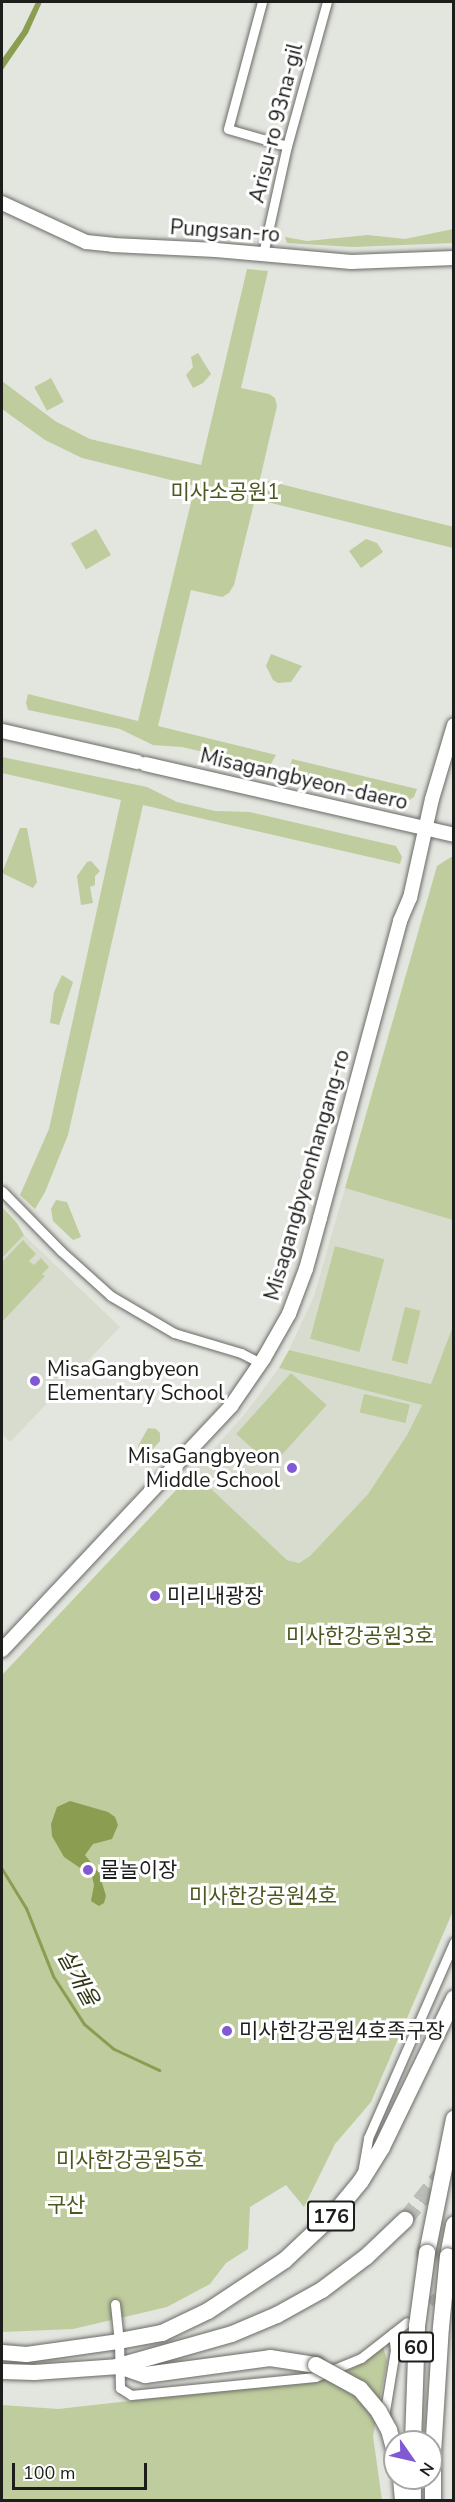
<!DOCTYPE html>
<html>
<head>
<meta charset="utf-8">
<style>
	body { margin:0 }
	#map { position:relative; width:455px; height:2502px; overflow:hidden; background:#e3e5df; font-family:"Nunito Sans","Noto Sans KR",sans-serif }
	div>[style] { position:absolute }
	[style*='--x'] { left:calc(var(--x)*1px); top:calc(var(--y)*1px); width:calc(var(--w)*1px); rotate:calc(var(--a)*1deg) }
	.built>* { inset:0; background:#d8dccf }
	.green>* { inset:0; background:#bfcc9e; transform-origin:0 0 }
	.water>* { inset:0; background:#8b9d51 }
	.stream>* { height:3px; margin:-1.5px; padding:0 1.5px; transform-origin:1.5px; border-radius:1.5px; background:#8b9d51 }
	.street-tunnel>* { height:9px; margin-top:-4.5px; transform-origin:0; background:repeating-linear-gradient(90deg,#bbbdb8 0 9px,transparent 0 13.5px) }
	.highway-tunnel>* { height:16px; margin-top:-8px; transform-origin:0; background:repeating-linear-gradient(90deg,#bbbdb8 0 16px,transparent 0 24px) }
	.roads { filter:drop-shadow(0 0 2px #6a6b66) drop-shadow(0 0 2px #6a6b66) }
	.street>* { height:9px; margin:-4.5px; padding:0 4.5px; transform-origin:4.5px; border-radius:4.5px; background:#fff }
	.secondary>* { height:14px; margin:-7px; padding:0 7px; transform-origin:7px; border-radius:7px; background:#fff }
	.primary>* { height:15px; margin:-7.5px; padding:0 7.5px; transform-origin:7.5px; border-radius:7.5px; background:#fff }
	.highway>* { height:16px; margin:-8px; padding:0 8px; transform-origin:8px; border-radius:8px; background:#fff }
	.bridges { filter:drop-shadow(0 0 2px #6a6b66) drop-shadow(0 0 2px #6a6b66) }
	.highway-bridge>* { height:16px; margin:-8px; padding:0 8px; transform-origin:8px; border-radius:8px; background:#fff }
	.dots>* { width:16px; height:16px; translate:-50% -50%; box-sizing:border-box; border:3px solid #fff; border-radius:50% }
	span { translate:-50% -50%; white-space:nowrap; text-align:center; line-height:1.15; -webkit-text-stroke:6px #fff; paint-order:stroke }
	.shield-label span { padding:2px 4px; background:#fff; border:2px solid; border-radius:4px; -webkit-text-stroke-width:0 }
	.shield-label { font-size:20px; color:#1d1e1c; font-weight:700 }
	.street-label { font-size:21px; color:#1d1e1c }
	.park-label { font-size:21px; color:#4c5820 }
	.poi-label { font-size:21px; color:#1d1e1c }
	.left { translate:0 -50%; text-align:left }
	.right { translate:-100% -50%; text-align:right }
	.water-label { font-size:22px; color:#2f3715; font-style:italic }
	.frame { position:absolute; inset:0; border:3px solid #1d1e1c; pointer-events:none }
	.north { position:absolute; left:383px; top:2430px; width:60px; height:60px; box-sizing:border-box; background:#fff; border:2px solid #a5a5a4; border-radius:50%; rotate:124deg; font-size:16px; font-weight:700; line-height:24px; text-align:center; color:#1d1e1c }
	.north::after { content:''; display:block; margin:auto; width:21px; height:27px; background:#8059d3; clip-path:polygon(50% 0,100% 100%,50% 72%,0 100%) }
	.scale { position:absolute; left:12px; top:2463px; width:135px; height:27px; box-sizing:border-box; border:3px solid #1d1e1c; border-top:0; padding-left:8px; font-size:18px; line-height:21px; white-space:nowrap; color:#1d1e1c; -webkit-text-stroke:4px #fff; paint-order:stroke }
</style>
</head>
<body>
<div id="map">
	<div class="built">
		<div style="clip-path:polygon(345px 1188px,453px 1220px,453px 1326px,432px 1384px,289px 1350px,314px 1296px)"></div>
		<div style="clip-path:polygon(24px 1235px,120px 1327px,10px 1442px,2px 1434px,2px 1258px)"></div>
		<div style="clip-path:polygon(279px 1368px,422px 1405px,407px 1435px,368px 1494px,310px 1556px,299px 1563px,287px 1560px,193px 1472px,244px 1415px)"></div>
	</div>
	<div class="green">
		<div style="clip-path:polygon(453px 229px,453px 243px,353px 247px,287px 243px,285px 237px,307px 241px,368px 235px,405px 239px)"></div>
		<div style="clip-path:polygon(247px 269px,268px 271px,241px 388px,269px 394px,275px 398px,277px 406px,260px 479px,454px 527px,453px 548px,255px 499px,234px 585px,229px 593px,222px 597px,191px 590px,158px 726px,276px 755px,269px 767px,182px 747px,153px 745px,120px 729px,28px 710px,26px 703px,28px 694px,138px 721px,195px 486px,82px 458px,45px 440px,2px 409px,2px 381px,55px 421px,90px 439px,201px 465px)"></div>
		<div style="clip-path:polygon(198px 353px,211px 374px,203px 383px,193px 388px,186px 375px,193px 367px,191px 357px)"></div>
		<div style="left:51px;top:378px;width:27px;height:19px;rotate:62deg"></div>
		<div style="left:96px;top:529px;width:30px;height:29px;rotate:60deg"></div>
		<div style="clip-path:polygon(366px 539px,377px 543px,383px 552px,361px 568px,349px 551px)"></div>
		<div style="clip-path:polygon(271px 654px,302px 666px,291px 682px,278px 683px,273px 680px,266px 666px)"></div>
		<div style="clip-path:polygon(2px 757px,147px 787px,177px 802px,215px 811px,250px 812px,396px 846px,402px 857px,400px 864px,143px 805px,68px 1135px,45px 1192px,35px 1209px,20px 1195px,49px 1129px,121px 800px,2px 773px)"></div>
		<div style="clip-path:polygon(292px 759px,417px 789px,414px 797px,406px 802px,381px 796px,363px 789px,293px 773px,290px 767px)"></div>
		<div style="clip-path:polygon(20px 828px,27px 828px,37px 882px,33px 888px,2px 873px)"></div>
		<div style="clip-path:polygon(451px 857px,454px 858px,453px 1220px,345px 1188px,437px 866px)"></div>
		<div style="clip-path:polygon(91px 861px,100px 871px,95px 876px,95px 885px,90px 887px,93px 903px,81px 905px,77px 876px,87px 862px)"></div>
		<div style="clip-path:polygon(62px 975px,73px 982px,59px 1025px,50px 1023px,54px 992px)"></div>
		<div style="clip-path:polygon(56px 1200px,67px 1202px,81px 1237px,73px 1240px,53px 1221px,51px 1209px)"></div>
		<div style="clip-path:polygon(2px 1207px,17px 1223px,24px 1235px,2px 1258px)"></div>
		<div style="clip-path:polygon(23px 1240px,36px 1254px,29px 1261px,34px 1265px,41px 1258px,49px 1267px,42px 1274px,45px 1276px,2px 1322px,2px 1262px)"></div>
		<div style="left:335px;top:1246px;width:51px;height:96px;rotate:15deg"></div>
		<div style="left:405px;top:1307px;width:16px;height:55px;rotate:14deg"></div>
		<div style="clip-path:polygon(453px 1326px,453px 1911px,371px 2102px,335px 2144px,304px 2207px,286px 2185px,250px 2207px,248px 2249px,226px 2263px,210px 2284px,167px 2307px,73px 2329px,2px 2332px,2px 1675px,193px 1472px,287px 1560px,299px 1563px,310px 1556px,368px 1494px,407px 1435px,422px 1405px,279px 1368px,289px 1350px,431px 1384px)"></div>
		<div style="left:291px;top:1373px;width:48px;height:82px;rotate:42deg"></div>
		<div style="left:364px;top:1394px;width:47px;height:19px;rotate:13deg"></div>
		<div style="clip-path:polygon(148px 1428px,156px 1429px,160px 1433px,160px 1441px,141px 1462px,138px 1446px)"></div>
		<div style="clip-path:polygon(383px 2346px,387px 2361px,373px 2436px,382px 2500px,2px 2500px,2px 2405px,58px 2409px,333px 2378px,363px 2363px)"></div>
	</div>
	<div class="water">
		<div style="clip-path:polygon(36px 2px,42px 2px,28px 33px,2px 71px,2px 59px,22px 31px)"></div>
		<div style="clip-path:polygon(70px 1801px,108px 1812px,115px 1817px,118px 1825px,112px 1839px,93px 1844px,85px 1855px,99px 1873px,106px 1896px,104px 1903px,99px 1906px,91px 1901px,94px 1885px,92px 1876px,64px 1857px,52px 1836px,51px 1824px,57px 1807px)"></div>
	</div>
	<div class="stream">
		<div style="--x:2;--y:1869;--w:46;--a:58.4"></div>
		<div style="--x:26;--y:1908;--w:73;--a:68.3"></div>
		<div style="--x:53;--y:1976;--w:57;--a:57.1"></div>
		<div style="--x:84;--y:2024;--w:39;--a:40"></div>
		<div style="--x:114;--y:2049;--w:50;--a:25"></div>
	</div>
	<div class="street-tunnel">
		<div style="--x:419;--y:2311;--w:34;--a:-40"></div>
	</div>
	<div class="highway-tunnel">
		<div style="--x:405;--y:2220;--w:65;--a:-51.9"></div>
	</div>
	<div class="roads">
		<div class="street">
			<div style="--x:262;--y:2;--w:131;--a:105"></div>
			<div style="--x:228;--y:129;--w:61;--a:16.1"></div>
			<div style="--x:263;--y:254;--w:111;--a:-77.5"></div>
			<div style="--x:287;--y:146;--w:149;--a:-74.5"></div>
			<div style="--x:2;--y:1191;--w:84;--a:45.5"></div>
			<div style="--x:61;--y:1251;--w:67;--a:42"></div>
			<div style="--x:111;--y:1296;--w:73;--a:30.4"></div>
			<div style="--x:174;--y:1333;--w:70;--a:16.6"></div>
			<div style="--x:241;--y:1353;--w:22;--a:27"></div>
			<div style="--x:362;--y:2173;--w:36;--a:-80"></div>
			<div style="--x:368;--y:2138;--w:214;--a:-66.3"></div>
			<div style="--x:115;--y:2304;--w:37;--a:84"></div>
			<div style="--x:119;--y:2341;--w:47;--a:88.8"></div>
			<div style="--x:120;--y:2388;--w:13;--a:32"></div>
			<div style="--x:131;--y:2395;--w:185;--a:-5.6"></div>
			<div style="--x:315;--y:2377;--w:50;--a:-22.4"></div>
			<div style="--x:361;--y:2358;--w:58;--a:-38"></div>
			<div style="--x:384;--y:2417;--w:68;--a:-80.7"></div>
			<div style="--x:395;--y:2350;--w:17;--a:-97"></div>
		</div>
		<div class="secondary">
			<div style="--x:2;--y:203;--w:93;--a:24.9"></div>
			<div style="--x:86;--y:242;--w:27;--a:6"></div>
			<div style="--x:113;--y:245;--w:103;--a:2.8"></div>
			<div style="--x:216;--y:250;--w:136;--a:5.1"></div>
			<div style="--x:351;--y:262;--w:103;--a:-2.2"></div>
			<div style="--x:2;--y:731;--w:139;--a:12.9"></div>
			<div style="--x:145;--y:764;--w:317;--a:12.9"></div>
			<div style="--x:2;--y:1650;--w:335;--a:-46.8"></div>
			<div style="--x:231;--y:1406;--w:58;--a:-55.5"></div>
			<div style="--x:264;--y:1358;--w:51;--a:-60.4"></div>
			<div style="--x:289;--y:1314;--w:48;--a:-69.3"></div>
			<div style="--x:306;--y:1269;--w:53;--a:-74.6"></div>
			<div style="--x:320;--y:1218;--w:308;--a:-74.9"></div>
			<div style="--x:400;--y:921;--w:25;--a:-67"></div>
			<div style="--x:410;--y:898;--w:101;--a:-77.5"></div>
			<div style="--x:432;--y:799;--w:77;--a:-73.4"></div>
		</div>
		<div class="primary">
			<div style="--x:2;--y:2352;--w:24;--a:5"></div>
			<div style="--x:26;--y:2354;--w:94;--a:-8"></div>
			<div style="--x:2;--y:2371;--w:32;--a:2"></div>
			<div style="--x:34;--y:2372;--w:85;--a:-4"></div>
		</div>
		<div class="highway">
			<div style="--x:427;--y:2253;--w:137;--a:-78.6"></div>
			<div style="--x:448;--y:2256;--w:32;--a:-79"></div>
			<div style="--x:119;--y:2341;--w:44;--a:-10.5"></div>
			<div style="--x:162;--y:2333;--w:51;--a:-25.6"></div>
			<div style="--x:208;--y:2311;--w:92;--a:-33.5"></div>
			<div style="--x:285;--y:2260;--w:66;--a:-43.2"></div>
			<div style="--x:333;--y:2215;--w:44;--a:-50.5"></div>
			<div style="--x:361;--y:2181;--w:40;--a:-58"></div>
			<div style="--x:382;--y:2147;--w:165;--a:-64.1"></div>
			<div style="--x:119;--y:2366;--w:117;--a:-15.8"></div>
			<div style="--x:232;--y:2334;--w:49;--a:-22.9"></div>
			<div style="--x:277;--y:2315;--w:51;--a:-29.1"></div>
			<div style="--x:322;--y:2290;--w:55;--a:-36.9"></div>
			<div style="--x:366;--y:2257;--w:54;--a:-43.5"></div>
			<div style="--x:119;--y:2366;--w:28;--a:19"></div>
			<div style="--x:145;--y:2375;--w:126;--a:-7.7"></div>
			<div style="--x:270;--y:2358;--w:47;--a:8.7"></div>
			<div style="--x:401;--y:2478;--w:22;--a:85"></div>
			<div style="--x:413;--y:2478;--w:22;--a:90"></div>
		</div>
	</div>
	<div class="bridges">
		<div class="highway-bridge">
			<div style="--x:316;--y:2365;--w:50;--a:28.6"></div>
			<div style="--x:360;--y:2389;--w:30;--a:50"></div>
			<div style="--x:379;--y:2412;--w:21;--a:61"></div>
			<div style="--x:389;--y:2430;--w:23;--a:75"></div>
			<div style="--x:413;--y:2442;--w:116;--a:-88"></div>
			<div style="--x:417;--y:2326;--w:74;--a:-82.2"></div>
			<div style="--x:433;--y:2500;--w:47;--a:-90"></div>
			<div style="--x:433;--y:2453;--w:126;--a:-86.4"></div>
			<div style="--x:441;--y:2327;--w:71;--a:-84.4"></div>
		</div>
	</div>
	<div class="dots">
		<div style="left:35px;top:1381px;background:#8059d3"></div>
		<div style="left:292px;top:1468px;background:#8059d3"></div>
		<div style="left:155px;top:1596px;background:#8059d3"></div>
		<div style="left:88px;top:1870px;background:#8059d3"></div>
		<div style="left:227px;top:2031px;background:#8059d3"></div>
	</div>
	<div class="shield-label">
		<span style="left:331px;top:2216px">176</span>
		<span style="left:416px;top:2347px">60</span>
	</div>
	<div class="street-label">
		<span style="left:276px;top:123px;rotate:-76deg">Arisu-ro 93na-gil</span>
		<span style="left:225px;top:231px;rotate:4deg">Pungsan-ro</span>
		<span style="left:304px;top:779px;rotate:13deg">Misagangbyeon-daero</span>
		<span style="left:307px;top:1175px;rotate:-74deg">Misagangbyeonhangang-ro</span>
	</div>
	<div class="park-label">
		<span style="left:225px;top:492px">미사소공원1</span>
		<span style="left:360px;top:1636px">미사한강공원3호</span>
		<span style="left:263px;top:1896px">미사한강공원4호</span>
		<span style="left:130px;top:2160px">미사한강공원5호</span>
		<span style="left:66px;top:2205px">구산</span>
	</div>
	<div class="poi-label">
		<span class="left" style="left:47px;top:1381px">MisaGangbyeon<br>Elementary School</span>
		<span class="right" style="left:280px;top:1468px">MisaGangbyeon<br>Middle School</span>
		<span class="left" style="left:167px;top:1596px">미리내광장</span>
		<span class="left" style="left:100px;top:1870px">물놀이장</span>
		<span class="left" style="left:239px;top:2031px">미사한강공원4호족구장</span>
	</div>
	<div class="water-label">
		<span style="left:77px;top:1978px;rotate:61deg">실개울</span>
	</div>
	<div class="frame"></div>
	<div class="north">N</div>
	<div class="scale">100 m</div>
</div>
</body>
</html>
